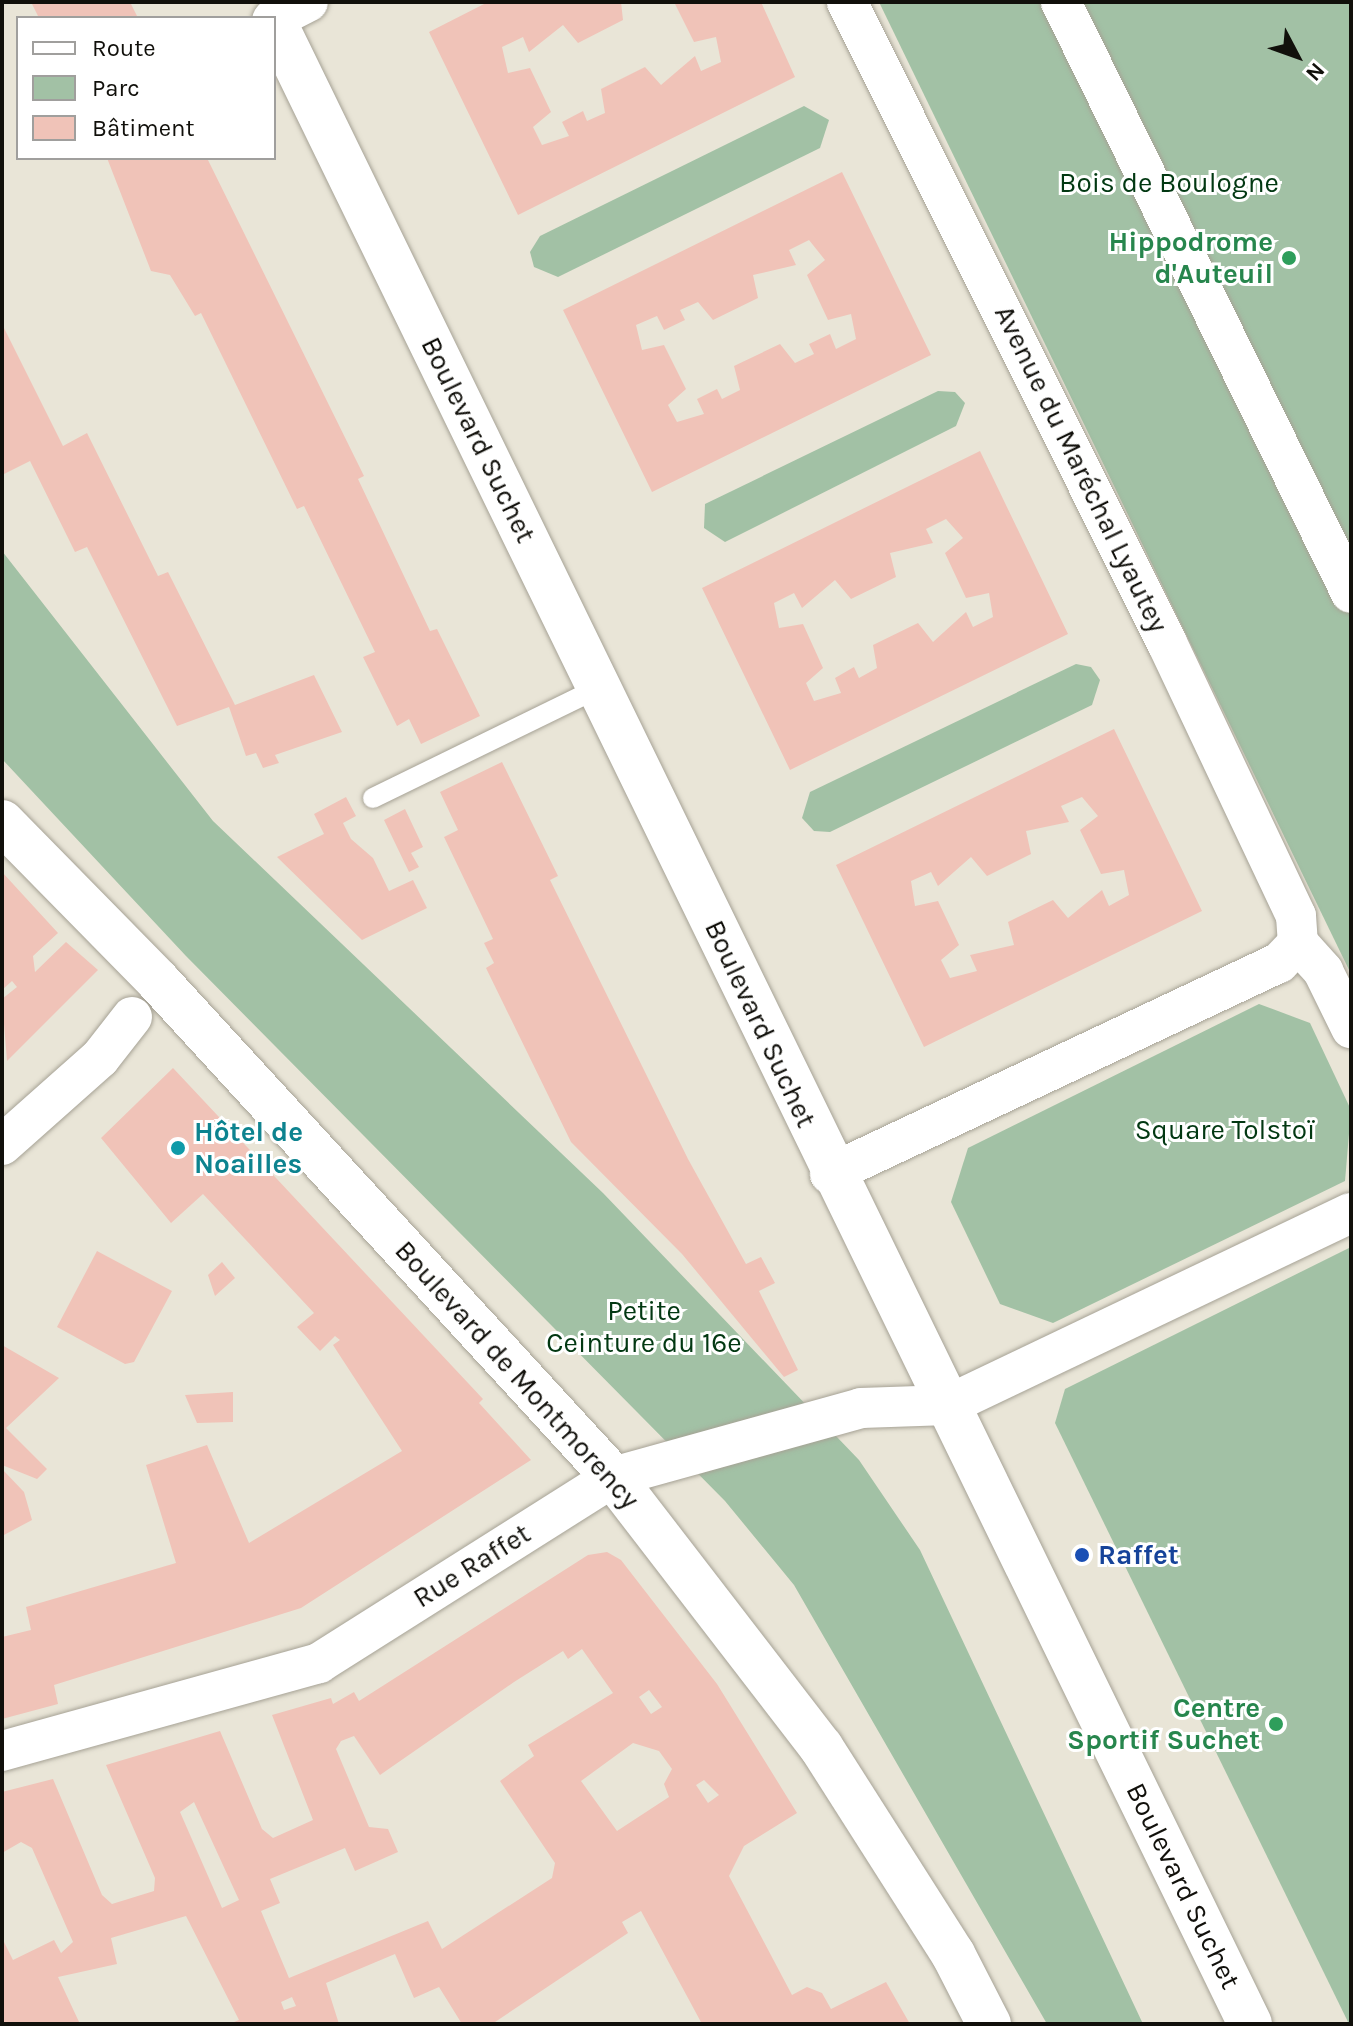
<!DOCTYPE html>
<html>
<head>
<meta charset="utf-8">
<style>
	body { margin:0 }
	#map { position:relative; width:1353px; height:2026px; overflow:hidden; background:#e9e5d7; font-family:Karla,sans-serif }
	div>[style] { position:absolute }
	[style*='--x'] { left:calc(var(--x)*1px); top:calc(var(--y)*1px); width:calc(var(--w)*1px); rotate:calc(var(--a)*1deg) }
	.green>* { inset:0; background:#a2c1a5 }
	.building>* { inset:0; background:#f0c3b8 }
	.roads { filter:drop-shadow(0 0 2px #a6a295) drop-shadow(0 0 2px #a6a295) }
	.lane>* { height:20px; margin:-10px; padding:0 10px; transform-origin:10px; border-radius:10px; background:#fff }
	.street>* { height:40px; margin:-20px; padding:0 20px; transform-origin:20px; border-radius:20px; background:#fff }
	.secondary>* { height:44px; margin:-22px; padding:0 22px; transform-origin:22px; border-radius:22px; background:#fff }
	.primary>* { height:44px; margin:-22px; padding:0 22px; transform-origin:22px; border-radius:22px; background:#fff }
	.dots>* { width:22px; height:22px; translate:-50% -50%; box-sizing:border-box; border:4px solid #fff; border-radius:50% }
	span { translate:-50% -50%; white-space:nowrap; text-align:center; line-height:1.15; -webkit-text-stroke:6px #fff; paint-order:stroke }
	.park-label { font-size:28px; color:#023812 }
	.leisure-label { font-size:28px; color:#27864d; font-weight:700 }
	.right { translate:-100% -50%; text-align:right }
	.street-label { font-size:28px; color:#11100b }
	.culture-label { font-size:28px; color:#0d838f; font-weight:700 }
	.left { translate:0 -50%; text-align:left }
	.transit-label { font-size:28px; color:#164399; font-weight:700 }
	.frame { position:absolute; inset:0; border:4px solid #11100b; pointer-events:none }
	.legend { position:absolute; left:16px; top:16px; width:260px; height:144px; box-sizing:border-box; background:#fff; border:2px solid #a09f9d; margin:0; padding:10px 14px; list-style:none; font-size:24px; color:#11100b }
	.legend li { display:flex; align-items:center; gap:16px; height:40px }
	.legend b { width:40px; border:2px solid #a09f9d }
	.north { position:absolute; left:1257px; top:16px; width:80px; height:80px; -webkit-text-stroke:6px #fff; paint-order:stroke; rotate:131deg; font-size:22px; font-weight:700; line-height:32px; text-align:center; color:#11100b }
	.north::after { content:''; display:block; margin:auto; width:28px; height:36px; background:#11100b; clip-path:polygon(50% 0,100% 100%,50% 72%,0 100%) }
</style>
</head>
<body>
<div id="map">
	<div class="green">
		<div style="clip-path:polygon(879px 2px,1351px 2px,1351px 974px)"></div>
		<div style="clip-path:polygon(804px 106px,829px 120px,820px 148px,558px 277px,534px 267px,530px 252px,540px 236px)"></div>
		<div style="clip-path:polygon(938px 391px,955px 392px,965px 403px,956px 426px,725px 542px,704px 528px,705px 504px)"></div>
		<div style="clip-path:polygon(2px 551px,213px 821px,603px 1193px,859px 1460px,920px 1550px,1143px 2024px,1047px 2024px,794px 1585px,725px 1501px,186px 956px,2px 759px)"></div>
		<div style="clip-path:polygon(1076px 664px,1091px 667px,1100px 680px,1092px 705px,830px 832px,814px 831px,802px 818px,810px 792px)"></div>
		<div style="clip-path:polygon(1259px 1004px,1310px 1023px,1351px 1110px,1345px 1181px,1053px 1323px,1000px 1304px,951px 1202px,968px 1148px)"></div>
		<div style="clip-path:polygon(1351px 1247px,1351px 2024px,1349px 2024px,1055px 1423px,1065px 1389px)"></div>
	</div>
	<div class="building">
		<div style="clip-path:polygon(31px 2px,130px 2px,138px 18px,39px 18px)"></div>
		<div style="clip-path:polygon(488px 2px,621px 2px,623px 20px,578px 43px,563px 25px,529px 52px,523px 37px,502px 47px,508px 73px,530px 68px,551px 112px,533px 127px,542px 145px,569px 136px,562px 122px,583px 111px,587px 121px,605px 113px,601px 89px,645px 67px,661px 85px,695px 56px,701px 71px,721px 62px,716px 37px,694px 42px,674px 2px,761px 2px,795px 77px,518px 215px,429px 32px)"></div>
		<div style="clip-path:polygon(107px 158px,207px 158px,364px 476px,358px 479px,430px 631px,437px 629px,480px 716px,421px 744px,409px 719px,397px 726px,363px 657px,375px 652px,304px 506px,297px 509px,201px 313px,195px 316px,170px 275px,151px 271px)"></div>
		<div style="clip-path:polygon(evenodd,842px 172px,931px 355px,652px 492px,563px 310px,842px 172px,809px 240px,825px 260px,807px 275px,828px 320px,851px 314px,856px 339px,836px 349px,830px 334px,809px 344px,814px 354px,795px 363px,780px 344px,734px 366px,740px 390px,722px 399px,717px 389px,697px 399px,704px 414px,677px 422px,668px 405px,686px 389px,664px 345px,642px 350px,636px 325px,657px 316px,664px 330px,685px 320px,680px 310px,698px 302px,713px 320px,758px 298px,753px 275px,796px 265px,789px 250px,809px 240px)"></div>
		<div style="clip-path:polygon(2px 324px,63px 446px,87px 433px,158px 576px,168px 572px,235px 705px,314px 675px,342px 732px,275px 755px,279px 763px,263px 768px,256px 753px,246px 756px,229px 707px,177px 726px,87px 547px,75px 552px,30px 461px,2px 475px)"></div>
		<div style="clip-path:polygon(evenodd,980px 451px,1068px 634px,790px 770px,702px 588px,980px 451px,946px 519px,963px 538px,945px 553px,966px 598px,989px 593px,993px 617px,973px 627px,966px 612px,933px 642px,918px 623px,873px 645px,877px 668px,859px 678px,854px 667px,835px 678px,841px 693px,814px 701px,806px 683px,823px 668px,803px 624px,779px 628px,774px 603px,794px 593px,802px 608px,835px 580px,851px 599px,896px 577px,890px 553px,933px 543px,926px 529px,946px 519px)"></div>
		<div style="clip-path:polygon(evenodd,1114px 729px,1202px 911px,924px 1047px,836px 865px,1114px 729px,1082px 797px,1098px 816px,1080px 830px,1101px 874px,1124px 870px,1129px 895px,1109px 906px,1102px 890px,1068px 918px,1053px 900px,1008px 922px,1014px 945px,970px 955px,977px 971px,950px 978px,941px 960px,959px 945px,938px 901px,915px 906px,911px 881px,931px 872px,938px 886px,971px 857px,987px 876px,1031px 854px,1026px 831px,1069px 822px,1061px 806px,1082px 797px)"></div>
		<div style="clip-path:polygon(502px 762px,558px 876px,550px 880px,688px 1159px,746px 1264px,761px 1257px,775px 1283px,759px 1291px,798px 1370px,784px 1377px,682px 1254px,571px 1142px,486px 968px,494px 963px,484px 943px,493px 939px,444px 837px,458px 830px,440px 792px)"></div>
		<div style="clip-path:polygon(346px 797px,356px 816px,343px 823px,351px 839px,373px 858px,389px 891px,413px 880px,427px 908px,362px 940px,277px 857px,324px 834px,314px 814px)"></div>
		<div style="clip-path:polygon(405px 809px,423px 847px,411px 853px,419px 867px,409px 872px,384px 820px)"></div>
		<div style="clip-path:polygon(2px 872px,58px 933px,33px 956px,35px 972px,66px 942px,98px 970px,7px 1061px,2px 999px,17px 987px,12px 981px,2px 990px)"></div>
		<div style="clip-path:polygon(173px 1068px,483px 1399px,479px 1403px,531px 1460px,301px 1608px,54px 1685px,58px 1704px,2px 1719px,2px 1637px,31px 1630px,26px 1607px,176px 1563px,146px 1465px,207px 1445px,249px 1543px,402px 1451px,333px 1345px,340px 1340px,335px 1336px,320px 1351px,297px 1327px,314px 1313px,203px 1194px,171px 1223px,101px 1138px)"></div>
		<div style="clip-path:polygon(97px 1251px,172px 1291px,134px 1362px,125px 1364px,57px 1327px)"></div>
		<div style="clip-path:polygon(222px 1262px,235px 1278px,215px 1296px,208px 1275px)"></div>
		<div style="clip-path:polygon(2px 1345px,59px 1378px,6px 1428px,47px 1469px,37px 1479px,2px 1465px)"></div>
		<div style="clip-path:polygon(233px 1392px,233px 1422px,197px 1423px,185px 1395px)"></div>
		<div style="clip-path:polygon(2px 1469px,24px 1492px,32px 1520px,2px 1536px)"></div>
		<div style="clip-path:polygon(evenodd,607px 1552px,621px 1560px,717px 1684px,797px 1813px,744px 1846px,729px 1876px,792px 1995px,807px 1987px,822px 1993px,831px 2009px,886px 1982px,910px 2024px,702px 2024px,641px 1911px,622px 1922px,628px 1933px,492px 2024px,462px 2024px,439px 1987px,414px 1998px,395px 1954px,326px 1983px,339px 2024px,229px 2024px,239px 2020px,186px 1916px,111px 1938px,117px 1964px,58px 1977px,80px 2024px,2px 2024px,2px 1938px,13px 1960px,54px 1940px,61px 1953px,73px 1942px,32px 1848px,21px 1842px,2px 1853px,2px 1792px,53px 1779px,102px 1895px,112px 1904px,154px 1891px,155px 1878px,106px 1765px,220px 1731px,262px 1829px,273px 1838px,313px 1820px,272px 1715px,331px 1698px,333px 1704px,354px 1692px,359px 1701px,588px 1555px,607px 1552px,582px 1649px,613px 1693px,528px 1745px,534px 1756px,500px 1781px,555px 1863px,552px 1878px,442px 1949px,428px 1921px,289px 1978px,261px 1911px,280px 1903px,270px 1879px,345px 1848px,355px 1871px,398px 1852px,388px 1829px,369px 1827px,336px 1749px,341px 1741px,354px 1736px,380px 1775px,514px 1682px,563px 1651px,568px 1659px,582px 1649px,607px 1552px,649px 1690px,662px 1707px,651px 1714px,639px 1697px,649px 1690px,607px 1552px,633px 1743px,659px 1751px,672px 1769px,664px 1784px,669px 1797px,617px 1831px,581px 1781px,633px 1743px,607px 1552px,704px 1780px,719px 1795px,708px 1803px,696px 1785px,704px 1780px,607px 1552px,194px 1802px,239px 1900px,222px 1908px,180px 1812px,194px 1802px,607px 1552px,292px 1997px,296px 2006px,284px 2010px,281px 2002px,292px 1997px)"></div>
	</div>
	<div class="roads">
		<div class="lane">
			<div style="--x:373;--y:798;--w:251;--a:-26"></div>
		</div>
		<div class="street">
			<div style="--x:847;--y:2;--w:716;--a:63.47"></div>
			<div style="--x:1167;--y:643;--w:302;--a:64.7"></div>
			<div style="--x:1296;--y:916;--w:27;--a:86"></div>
			<div style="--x:1061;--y:2;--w:658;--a:63.86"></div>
			<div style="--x:274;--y:19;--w:38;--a:-27"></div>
			<div style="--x:1298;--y:943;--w:38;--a:48"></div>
			<div style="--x:1323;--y:971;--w:64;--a:63.8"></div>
			<div style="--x:2;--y:1145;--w:131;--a:-41.6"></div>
			<div style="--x:100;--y:1058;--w:52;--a:-52"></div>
			<div style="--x:830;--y:1174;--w:496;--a:-25.2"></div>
			<div style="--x:1279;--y:963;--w:28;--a:-46"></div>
			<div style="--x:2;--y:1751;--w:329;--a:-15.5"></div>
			<div style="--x:319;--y:1663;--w:348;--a:-32.3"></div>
			<div style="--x:613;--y:1477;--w:257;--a:-15.5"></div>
			<div style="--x:861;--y:1408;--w:87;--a:-2"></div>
			<div style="--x:948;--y:1405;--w:446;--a:-25.5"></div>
		</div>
		<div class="secondary">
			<div style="--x:2;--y:822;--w:223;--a:45.5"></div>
			<div style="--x:158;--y:981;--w:673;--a:47.47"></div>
			<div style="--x:613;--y:1477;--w:341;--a:52.4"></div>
			<div style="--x:821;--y:1747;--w:246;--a:57.5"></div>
			<div style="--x:953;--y:1954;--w:79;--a:62.8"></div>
		</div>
		<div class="primary">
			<div style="--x:274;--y:21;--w:2228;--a:64.02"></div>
		</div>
	</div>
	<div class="dots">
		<div style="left:1289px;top:258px;background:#2e9e5b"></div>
		<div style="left:178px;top:1148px;background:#0f9aa8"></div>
		<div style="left:1082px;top:1555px;background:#1a4fb4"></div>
		<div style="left:1276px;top:1724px;background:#2e9e5b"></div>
	</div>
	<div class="park-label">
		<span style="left:1169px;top:183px">Bois de Boulogne</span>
		<span style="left:1225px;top:1130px">Square Tolstoï</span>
		<span style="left:644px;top:1327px">Petite<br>Ceinture du 16e</span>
	</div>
	<div class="leisure-label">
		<span class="right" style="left:1273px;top:258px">Hippodrome<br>d'Auteuil</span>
		<span class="right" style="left:1260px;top:1724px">Centre<br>Sportif Suchet</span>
	</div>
	<div class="street-label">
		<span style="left:478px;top:440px;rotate:64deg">Boulevard Suchet</span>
		<span style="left:1081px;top:469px;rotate:64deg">Avenue du Maréchal Lyautey</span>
		<span style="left:760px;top:1024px;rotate:65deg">Boulevard Suchet</span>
		<span style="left:517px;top:1375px;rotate:48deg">Boulevard de Montmorency</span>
		<span style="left:472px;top:1566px;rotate:-32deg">Rue Raffet</span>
		<span style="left:1183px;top:1886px;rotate:64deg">Boulevard Suchet</span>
	</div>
	<div class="culture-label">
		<span class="left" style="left:194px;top:1148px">Hôtel de<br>Noailles</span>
	</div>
	<div class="transit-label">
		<span class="left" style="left:1098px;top:1555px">Raffet</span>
	</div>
	<div class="frame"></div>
	<ul class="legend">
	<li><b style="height:10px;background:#fff"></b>Route</li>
	<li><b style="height:22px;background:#a2c1a5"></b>Parc</li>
	<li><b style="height:22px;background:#f0c3b8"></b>Bâtiment</li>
	</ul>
	<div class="north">N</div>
</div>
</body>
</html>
